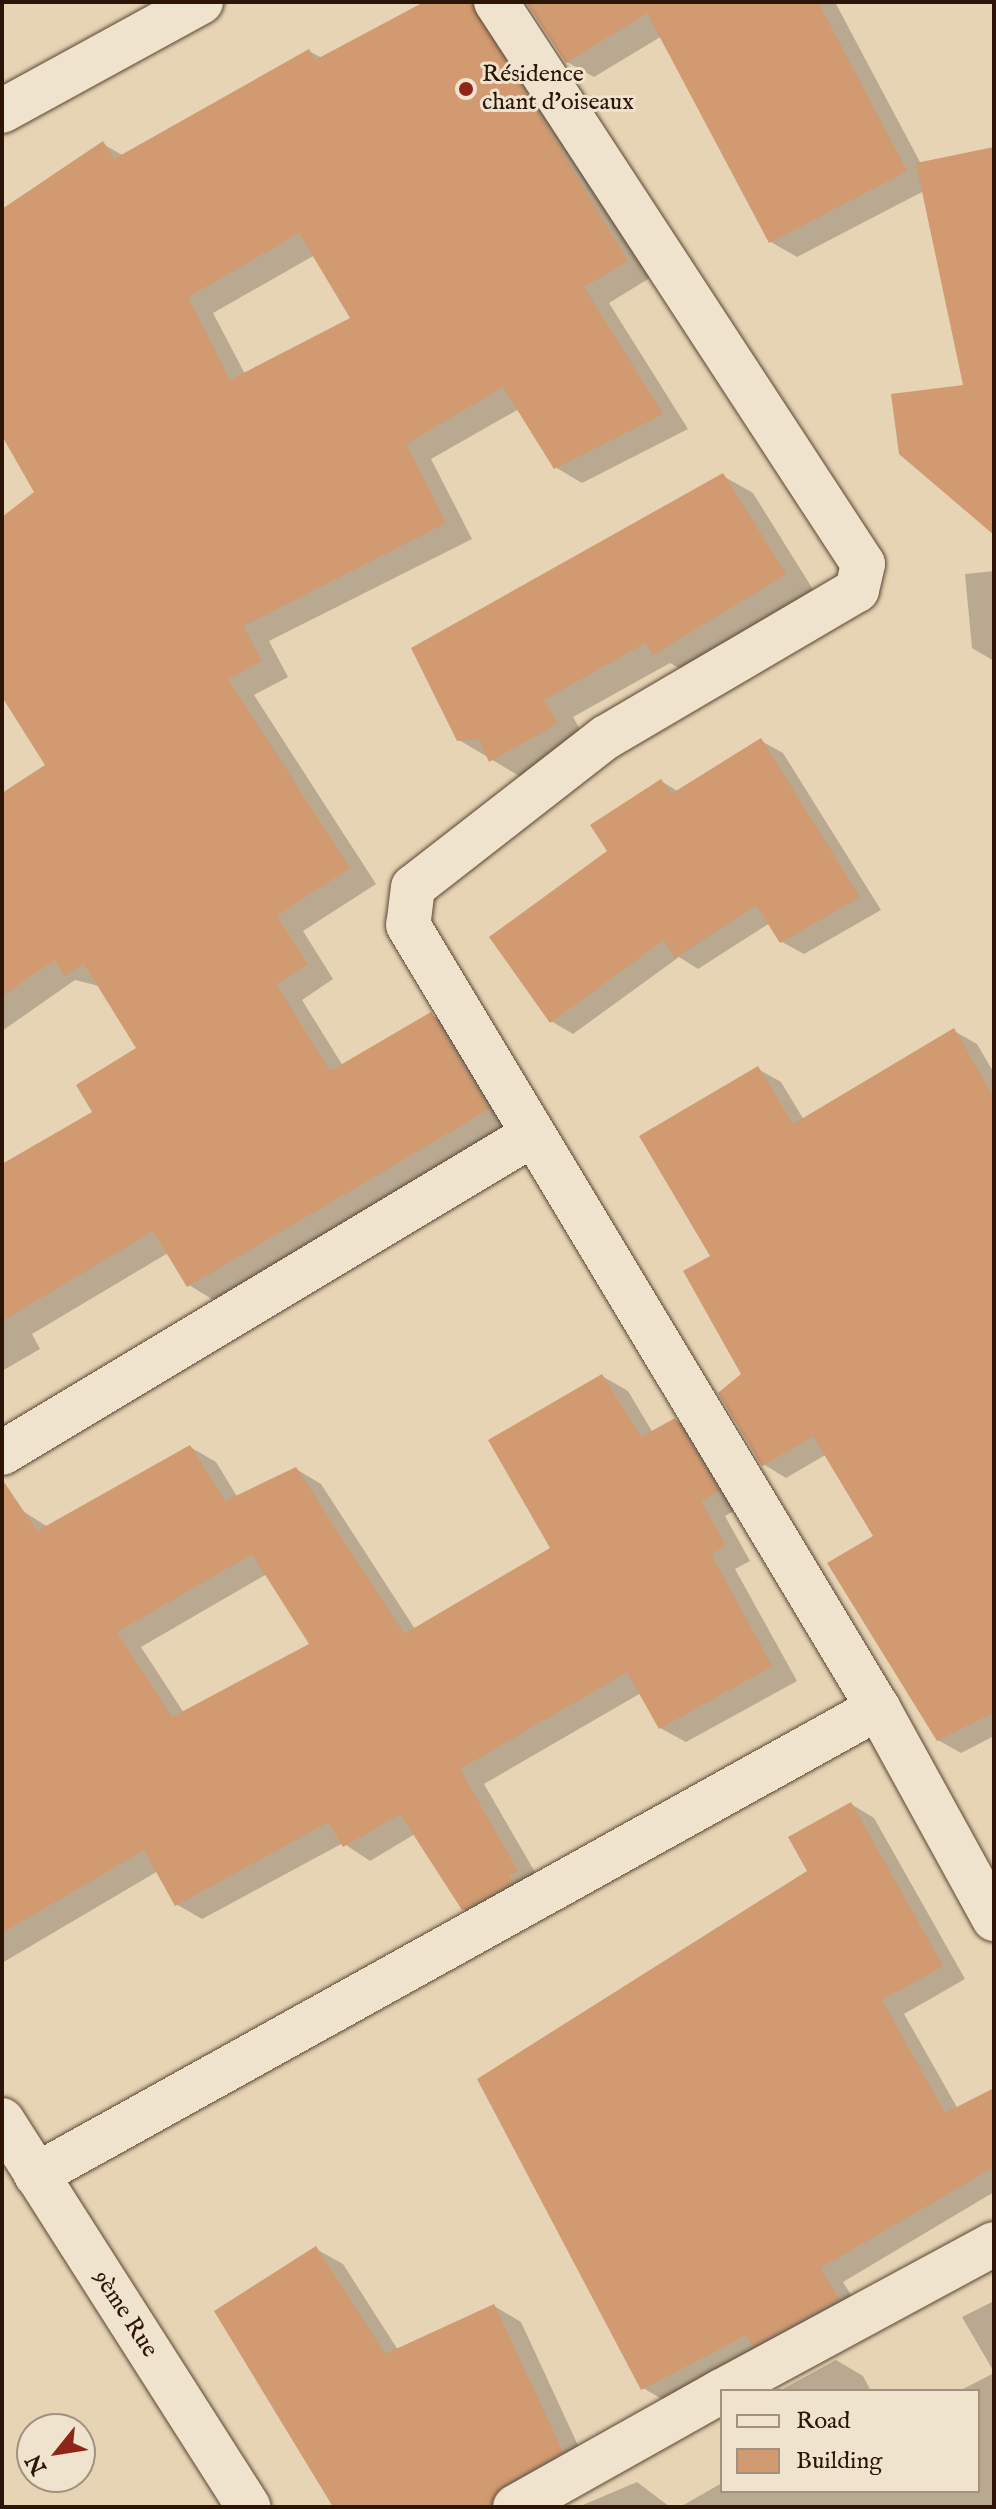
<!DOCTYPE html>
<html>
<head>
<meta charset="utf-8">
<style>
	body { margin:0 }
	#map { position:relative; width:996px; height:2509px; overflow:hidden; background:#e7d4b4; font-family:"IM FELL English",serif }
	div>[style] { position:absolute }
	[style*='--x'] { left:calc(var(--x)*1px); top:calc(var(--y)*1px); width:calc(var(--w)*1px); rotate:calc(var(--a)*1deg) }
	.shadow>* { inset:0; background:#0003 }
	.building>* { inset:0; background:#d19a71 }
	.roads { filter:drop-shadow(0 0 2px #5b4532) drop-shadow(0 0 2px #5b4532) }
	.street>* { height:44px; margin:-22px; padding:0 22px; transform-origin:22px; border-radius:22px; background:#efe3ce }
	.dots>* { width:22px; height:22px; translate:-50% -50%; box-sizing:border-box; border:4px solid #efe3ce; border-radius:50% }
	span { translate:-50% -50%; white-space:nowrap; text-align:center; line-height:1.15; -webkit-text-stroke:6px #efe3ce; paint-order:stroke }
	.poi-label { font-size:24px; color:#2c1507 }
	.left { translate:0 -50%; text-align:left }
	.street-label { font-size:24px; color:#2c1507 }
	.frame { position:absolute; inset:0; border:4px solid #2c1507; pointer-events:none }
	.legend { position:absolute; left:720px; top:2389px; width:260px; height:104px; box-sizing:border-box; background:#efe3ce; border:2px solid #a1917e; margin:0; padding:10px 14px; list-style:none; font-size:24px; color:#2c1507 }
	.legend li { display:flex; align-items:center; gap:16px; height:40px }
	.legend b { width:40px; border:2px solid #a1917e }
	.north { position:absolute; left:16px; top:2413px; width:80px; height:80px; box-sizing:border-box; background:#efe3ce; border:2px solid #a1917e; border-radius:50%; rotate:240deg; font-size:22px; font-weight:700; line-height:32px; text-align:center; color:#2c1507 }
	.north::after { content:''; display:block; margin:auto; width:28px; height:36px; background:#8f2418; clip-path:polygon(50% 0,100% 100%,50% 72%,0 100%) }
</style>
</head>
<body>
<div id="map">
	<div class="shadow">
		<div style="clip-path:polygon(evenodd,429px 2px,506px 2px,653px 276px,609px 303px,688px 429px,582px 483px,555px 467px,519px 409px,431px 459px,472px 539px,269px 641px,288px 677px,254px 695px,376px 884px,303px 931px,333px 979px,302px 1000px,343px 1066px,431px 1015px,458px 1030px,515px 1124px,215px 1301px,189px 1285px,168px 1253px,32px 1334px,40px 1349px,2px 1371px,2px 1166px,95px 1113px,139px 1048px,99px 986px,75px 980px,2px 1031px,2px 796px,48px 766px,2px 693px,2px 518px,37px 492px,2px 432px,2px 211px,103px 144px,124px 156px,309px 51px,322px 58px,429px 2px,315px 255px,353px 319px,245px 374px,213px 313px,315px 255px)"></div>
		<div style="clip-path:polygon(528px 2px,835px 2px,921px 164px,994px 149px,994px 532px,924px 191px,797px 257px,771px 242px,662px 36px,594px 77px,567px 62px)"></div>
		<div style="clip-path:polygon(723px 476px,753px 493px,814px 591px,684px 671px,670px 663px,573px 717px,586px 740px,521px 777px,459px 740px)"></div>
		<div style="clip-path:polygon(994px 571px,994px 661px,972px 648px,965px 574px)"></div>
		<div style="clip-path:polygon(761px 741px,783px 753px,881px 910px,804px 954px,782px 942px,770px 923px,698px 969px,679px 957px,573px 1034px,551px 1021px,610px 852px,661px 781px,679px 792px)"></div>
		<div style="clip-path:polygon(954px 1031px,977px 1044px,994px 1073px,994px 1736px,961px 1753px,938px 1740px,876px 1537px,827px 1454px,786px 1478px,763px 1464px,713px 1257px,758px 1069px,781px 1082px,804px 1120px)"></div>
		<div style="clip-path:polygon(evenodd,602px 1376px,628px 1391px,653px 1433px,675px 1420px,700px 1435px,743px 1506px,725px 1516px,750px 1561px,735px 1569px,797px 1681px,686px 1742px,660px 1728px,641px 1693px,484px 1784px,543px 1886px,488px 1924px,463px 1909px,415px 1834px,370px 1861px,343px 1843px,202px 1919px,176px 1904px,158px 1871px,2px 1963px,2px 1523px,21px 1510px,48px 1527px,190px 1447px,216px 1462px,238px 1498px,296px 1469px,321px 1484px,415px 1629px,553px 1548px,602px 1376px,267px 1574px,312px 1644px,184px 1713px,141px 1647px,267px 1574px)"></div>
		<div style="clip-path:polygon(851px 1804px,874px 1818px,965px 1979px,904px 2014px,958px 2109px,994px 2090px,994px 2192px,843px 2282px,862px 2313px,667px 2402px,643px 2388px,809px 1872px)"></div>
		<div style="clip-path:polygon(316px 2249px,343px 2264px,398px 2350px,494px 2306px,521px 2322px,588px 2467px,525px 2507px,335px 2507px)"></div>
		<div style="clip-path:polygon(994px 2301px,994px 2372px,962px 2317px)"></div>
		<div style="clip-path:polygon(836px 2360px,863px 2376px,871px 2391px,779px 2391px)"></div>
		<div style="clip-path:polygon(994px 2373px,994px 2507px,680px 2507px,722px 2483px,722px 2491px,978px 2491px,978px 2391px,959px 2391px)"></div>
		<div style="clip-path:polygon(637px 2482px,670px 2507px,578px 2507px)"></div>
	</div>
	<div class="building">
		<div style="clip-path:polygon(evenodd,424px 2px,471px 2px,628px 261px,584px 287px,663px 414px,554px 469px,503px 387px,406px 444px,446px 523px,243px 626px,262px 661px,228px 679px,350px 868px,277px 916px,308px 964px,276px 984px,330px 1071px,431px 1012px,489px 1109px,187px 1287px,153px 1231px,2px 1321px,2px 1164px,92px 1112px,76px 1085px,136px 1048px,84px 964px,64px 976px,55px 960px,2px 996px,2px 793px,45px 765px,2px 697px,2px 517px,34px 492px,2px 436px,2px 209px,103px 141px,114px 159px,309px 49px,315px 60px,424px 2px,299px 233px,350px 318px,230px 380px,188px 297px,299px 233px)"></div>
		<div style="clip-path:polygon(526px 2px,818px 2px,907px 171px,769px 243px,647px 13px,566px 63px)"></div>
		<div style="clip-path:polygon(994px 147px,994px 535px,899px 454px,891px 394px,963px 385px,916px 163px)"></div>
		<div style="clip-path:polygon(723px 473px,786px 574px,653px 655px,645px 643px,544px 700px,558px 723px,489px 762px,479px 739px,457px 741px,411px 648px)"></div>
		<div style="clip-path:polygon(761px 738px,860px 897px,780px 943px,756px 905px,675px 958px,664px 940px,550px 1023px,489px 937px,607px 851px,590px 825px,661px 779px,671px 794px)"></div>
		<div style="clip-path:polygon(954px 1028px,994px 1098px,994px 1712px,937px 1741px,827px 1563px,873px 1536px,813px 1436px,762px 1466px,718px 1393px,741px 1374px,683px 1271px,710px 1256px,639px 1136px,758px 1066px,793px 1124px)"></div>
		<div style="clip-path:polygon(evenodd,602px 1374px,641px 1437px,675px 1418px,719px 1491px,701px 1501px,726px 1546px,711px 1554px,772px 1666px,659px 1729px,627px 1672px,460px 1769px,518px 1871px,509px 1876px,513px 1882px,462px 1910px,400px 1814px,343px 1847px,328px 1822px,175px 1906px,144px 1850px,2px 1933px,2px 1479px,37px 1531px,190px 1445px,225px 1501px,296px 1467px,404px 1634px,550px 1548px,488px 1440px,602px 1374px,252px 1554px,309px 1644px,172px 1717px,117px 1632px,252px 1554px)"></div>
		<div style="clip-path:polygon(851px 1802px,943px 1966px,882px 2000px,945px 2113px,994px 2088px,994px 2167px,820px 2268px,839px 2299px,753px 2346px,746px 2335px,641px 2390px,477px 2079px,807px 1871px,788px 1837px)"></div>
		<div style="clip-path:polygon(316px 2246px,385px 2354px,494px 2304px,563px 2452px,502px 2486px,490px 2507px,333px 2507px,214px 2311px)"></div>
	</div>
	<div class="roads">
		<div class="street">
			<div style="--x:496;--y:2;--w:671;--a:56.85"></div>
			<div style="--x:863;--y:564;--w:27;--a:103"></div>
			<div style="--x:857;--y:590;--w:291;--a:149.6"></div>
			<div style="--x:606;--y:737;--w:244;--a:142.1"></div>
			<div style="--x:413;--y:887;--w:38;--a:97"></div>
			<div style="--x:408;--y:925;--w:913;--a:59.03"></div>
			<div style="--x:878;--y:1708;--w:241;--a:61.2"></div>
			<div style="--x:2;--y:111;--w:227;--a:-28.7"></div>
			<div style="--x:2;--y:1453;--w:618;--a:-30.96"></div>
			<div style="--x:2;--y:2120;--w:459;--a:57.5"></div>
			<div style="--x:36;--y:2175;--w:963;--a:-29.01"></div>
			<div style="--x:722;--y:2391;--w:309;--a:-28.4"></div>
			<div style="--x:515;--y:2507;--w:237;--a:-29.3"></div>
		</div>
	</div>
	<div class="dots">
		<div style="left:466px;top:89px;background:#8f2418"></div>
	</div>
	<div class="poi-label">
		<span class="left" style="left:482px;top:89px">Résidence<br>chant d'oiseaux</span>
	</div>
	<div class="street-label">
		<span style="left:125px;top:2314px;rotate:57deg">9ème Rue</span>
	</div>
	<div class="frame"></div>
	<ul class="legend">
	<li><b style="height:10px;background:#efe3ce"></b>Road</li>
	<li><b style="height:22px;background:#d19a71"></b>Building</li>
	</ul>
	<div class="north">N</div>
</div>
</body>
</html>
